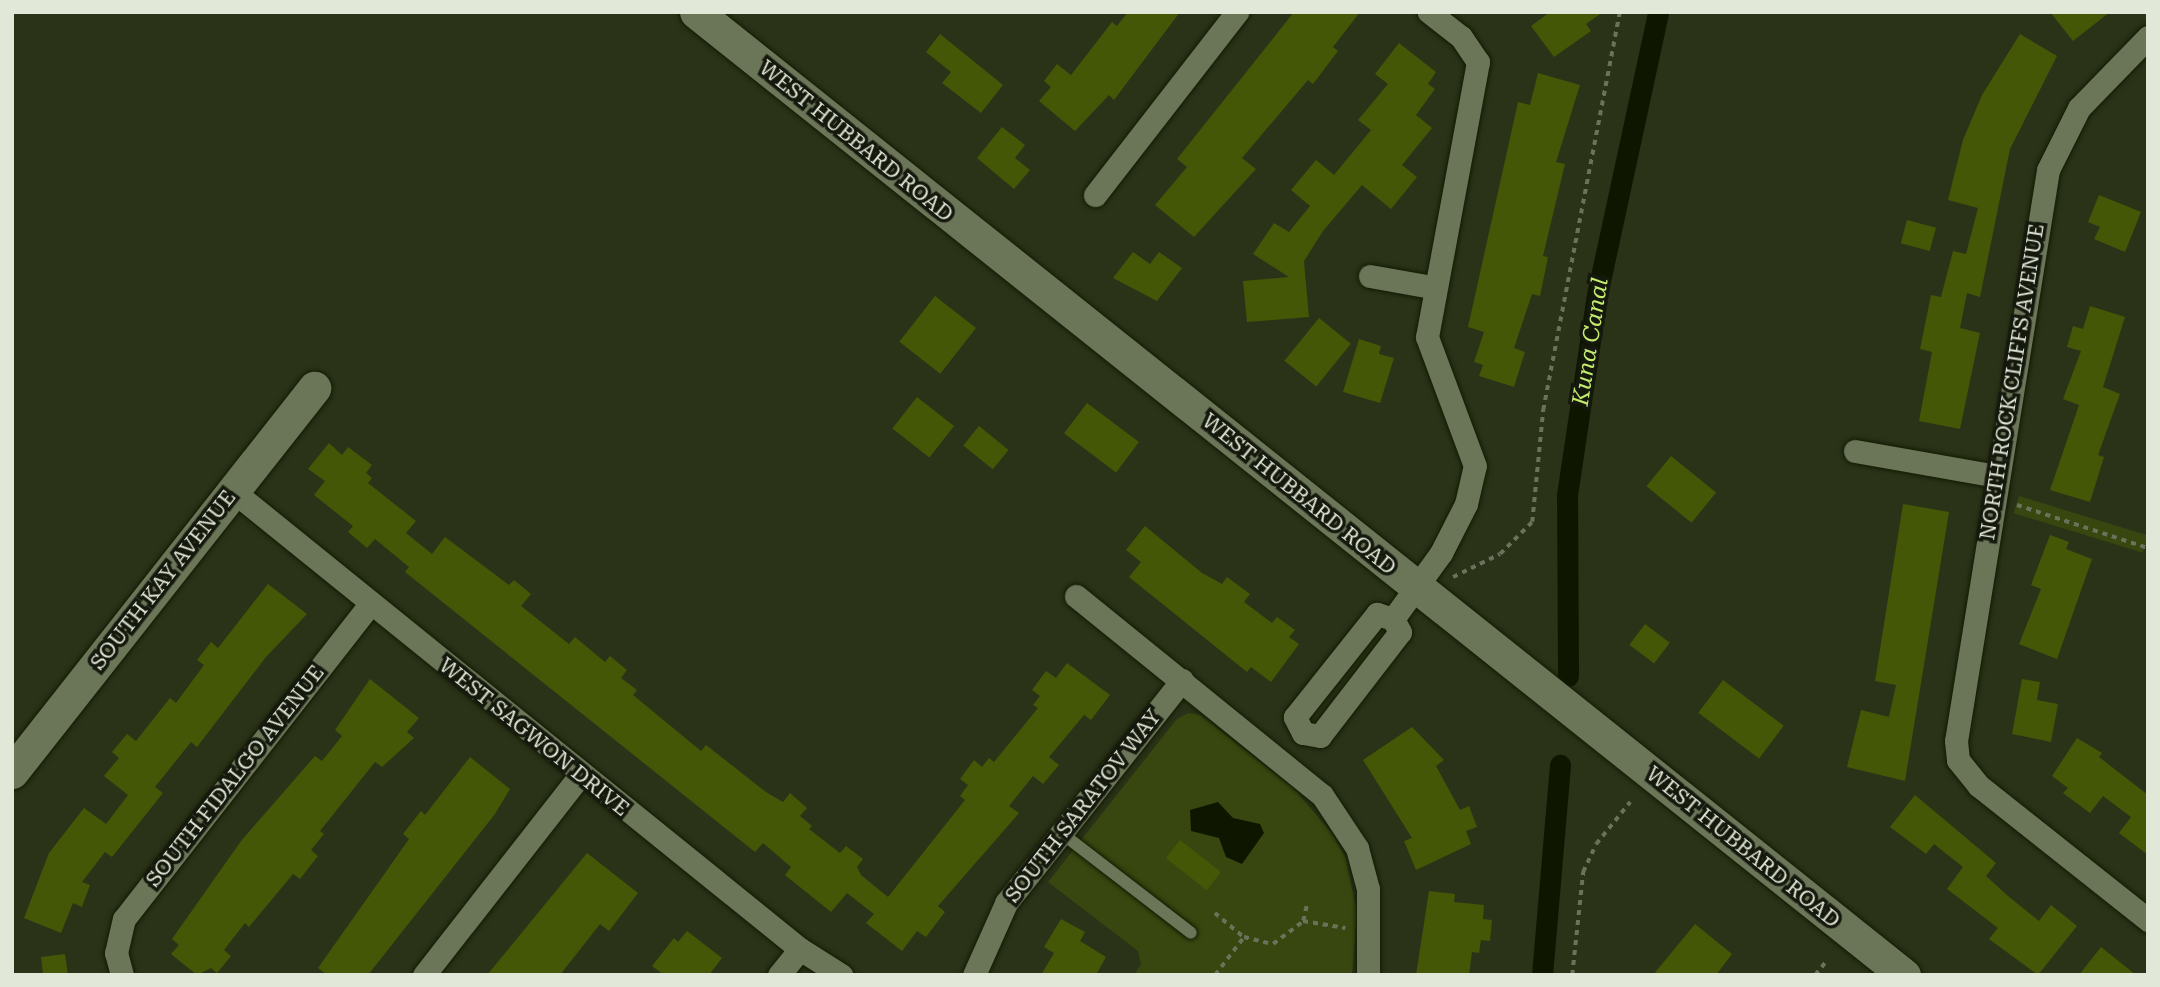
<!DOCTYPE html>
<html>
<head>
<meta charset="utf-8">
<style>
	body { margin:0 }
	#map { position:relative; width:2160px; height:987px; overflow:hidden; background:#2a3318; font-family:"Roboto Serif",serif }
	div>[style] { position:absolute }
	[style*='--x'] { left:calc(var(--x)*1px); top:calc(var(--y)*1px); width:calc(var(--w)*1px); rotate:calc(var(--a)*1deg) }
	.green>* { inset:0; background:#38470f; transform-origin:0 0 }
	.water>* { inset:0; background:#0f1600 }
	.canal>* { height:21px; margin:-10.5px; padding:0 10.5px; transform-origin:10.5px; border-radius:10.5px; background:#0f1600 }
	.building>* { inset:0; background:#445706; transform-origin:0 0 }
	.path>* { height:3.5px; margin-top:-1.75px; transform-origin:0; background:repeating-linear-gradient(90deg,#6a725b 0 5px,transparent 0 10px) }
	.roads { filter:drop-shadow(0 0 2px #131a02) drop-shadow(0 0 2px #131a02) }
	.lane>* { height:12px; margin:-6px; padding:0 6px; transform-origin:6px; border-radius:6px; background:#6b7558 }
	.street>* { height:23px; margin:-11.5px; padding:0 11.5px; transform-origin:11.5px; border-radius:11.5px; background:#6b7558 }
	.secondary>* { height:33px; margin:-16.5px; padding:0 16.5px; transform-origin:16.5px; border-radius:16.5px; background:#6b7558 }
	span { translate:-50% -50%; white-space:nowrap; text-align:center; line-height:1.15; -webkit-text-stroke:7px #15190d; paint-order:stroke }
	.street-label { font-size:21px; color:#e2e8d8 }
	.water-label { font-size:23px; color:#c5eb6f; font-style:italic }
	.frame { position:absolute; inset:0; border:14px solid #e2e8d8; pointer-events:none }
</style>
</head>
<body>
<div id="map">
	<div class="green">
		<div style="left:2019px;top:496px;width:135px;height:18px;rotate:17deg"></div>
		<div style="clip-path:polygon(1188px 713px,1200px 715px,1293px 788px,1331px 832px,1346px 859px,1357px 913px,1352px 975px,1134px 975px,1141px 964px,1138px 951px,1048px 882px,1176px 720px)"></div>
	</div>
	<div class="water">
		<div style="clip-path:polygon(1218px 802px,1233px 818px,1260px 824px,1264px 833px,1242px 864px,1226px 857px,1219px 838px,1191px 831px,1190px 810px)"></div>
	</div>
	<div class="canal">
		<div style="--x:1568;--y:676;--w:181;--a:-90.3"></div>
		<div style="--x:1567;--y:495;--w:202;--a:-81.5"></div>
		<div style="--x:1597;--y:295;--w:289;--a:-77.8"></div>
		<div style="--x:1542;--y:975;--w:211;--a:-85.1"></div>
	</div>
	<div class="building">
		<div style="clip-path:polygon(1128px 12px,1180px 12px,1114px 100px,1109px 95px,1075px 131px,1039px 101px,1051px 87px,1044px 81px,1057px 64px,1071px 75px,1112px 22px,1117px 26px)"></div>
		<div style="clip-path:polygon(1294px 12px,1360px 12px,1333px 47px,1338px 51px,1313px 84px,1308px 80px,1242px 158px,1256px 169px,1194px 237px,1155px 205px,1187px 167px,1177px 159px)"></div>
		<div style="clip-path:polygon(1550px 12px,1603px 12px,1586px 24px,1591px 31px,1554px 57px,1531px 26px)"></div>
		<div style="clip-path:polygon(2050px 12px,2110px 12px,2073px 41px)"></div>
		<div style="clip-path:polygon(940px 34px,1003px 85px,981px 113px,942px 83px,951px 72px,926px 52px)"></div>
		<div style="clip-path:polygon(2020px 34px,2057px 56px,2010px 149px,1980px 297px,1967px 293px,1960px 328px,1980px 333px,1960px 429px,1919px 421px,1932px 352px,1920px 349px,1931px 295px,1941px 297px,1953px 251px,1966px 254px,1978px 208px,1948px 200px,1963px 140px,1982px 95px)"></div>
		<div style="clip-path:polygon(1399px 43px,1436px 72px,1428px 84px,1435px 89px,1416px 115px,1432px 128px,1402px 165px,1417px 177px,1391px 209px,1362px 185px,1323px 231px,1304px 261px,1309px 317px,1247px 322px,1243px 281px,1289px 277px,1253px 254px,1274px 223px,1289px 232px,1310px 206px,1291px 190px,1316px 160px,1334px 175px,1371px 130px,1358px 120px,1388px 84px,1375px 74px)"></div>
		<div style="clip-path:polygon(1538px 73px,1580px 85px,1556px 162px,1565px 164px,1543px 256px,1548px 257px,1540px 296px,1532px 294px,1514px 348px,1525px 352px,1514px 387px,1479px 376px,1483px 365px,1474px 362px,1484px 332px,1468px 327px,1518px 102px,1530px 105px)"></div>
		<div style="clip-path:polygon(1002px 127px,1025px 145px,1015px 158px,1030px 170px,1014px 189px,977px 158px)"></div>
		<div style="clip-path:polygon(2099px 195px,2141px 212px,2125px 252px,2094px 239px,2100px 227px,2088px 222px)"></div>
		<div style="left:1907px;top:220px;width:30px;height:24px;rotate:15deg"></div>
		<div style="clip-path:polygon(1133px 252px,1150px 264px,1159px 252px,1182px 268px,1157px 301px,1113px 278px)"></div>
		<div style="left:935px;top:296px;width:52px;height:58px;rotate:38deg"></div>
		<div style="clip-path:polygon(2090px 306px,2125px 317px,2103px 387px,2120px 394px,2098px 455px,2104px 457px,2090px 502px,2050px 490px,2079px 405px,2063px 399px,2081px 351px,2067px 347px,2073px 326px,2083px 329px)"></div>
		<div style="left:1319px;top:318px;width:41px;height:55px;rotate:39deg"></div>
		<div style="clip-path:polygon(1359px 339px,1381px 346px,1379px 354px,1394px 358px,1380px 403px,1343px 392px)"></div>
		<div style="left:917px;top:397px;width:47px;height:40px;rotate:38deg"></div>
		<div style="left:1087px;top:403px;width:65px;height:38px;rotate:37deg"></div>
		<div style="left:979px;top:426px;width:38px;height:25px;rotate:39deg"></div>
		<div style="clip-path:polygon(329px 443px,342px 455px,348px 447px,372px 465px,366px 473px,372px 478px,368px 483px,416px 521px,406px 533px,432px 554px,445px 537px,509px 585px,514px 580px,531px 594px,521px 606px,569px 644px,575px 637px,605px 662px,610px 656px,627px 670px,621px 678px,637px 690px,633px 695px,701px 751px,706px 745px,766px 792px,783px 802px,790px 793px,807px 808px,800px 816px,812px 826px,809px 829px,840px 853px,846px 846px,863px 859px,857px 867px,861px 875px,888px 897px,965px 800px,960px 796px,968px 785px,960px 779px,974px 760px,982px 767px,989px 758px,994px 762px,1038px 708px,1033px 705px,1040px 696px,1032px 690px,1046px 671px,1056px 678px,1067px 663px,1110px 695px,1091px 720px,1084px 715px,1049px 757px,1059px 765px,1043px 784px,1033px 776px,1009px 806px,1019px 813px,938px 906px,945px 912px,926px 937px,917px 931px,902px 951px,866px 923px,874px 914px,847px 893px,831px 912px,785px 875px,791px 867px,763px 843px,755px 852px,405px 572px,409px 567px,375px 539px,367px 548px,348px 532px,353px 526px,314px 495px,325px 481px,308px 469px)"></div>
		<div style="left:1671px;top:456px;width:58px;height:39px;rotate:39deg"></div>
		<div style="clip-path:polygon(1903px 504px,1949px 512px,1905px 781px,1847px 767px,1861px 710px,1889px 717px,1896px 685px,1875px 681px)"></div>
		<div style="clip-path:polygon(1145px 526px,1202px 573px,1222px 584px,1227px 577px,1250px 594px,1244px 602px,1272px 623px,1277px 617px,1295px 630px,1289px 637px,1299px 644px,1271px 682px,1251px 667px,1247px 672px,1129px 577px,1141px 562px,1126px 550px)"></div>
		<div style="clip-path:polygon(2050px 535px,2069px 542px,2066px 549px,2092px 559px,2057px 659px,2019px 644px,2041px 589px,2031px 585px)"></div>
		<div style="clip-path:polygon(268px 584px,307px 614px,266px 657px,197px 747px,191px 742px,155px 787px,163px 793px,112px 857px,105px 852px,82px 882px,90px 885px,82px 907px,73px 903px,61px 933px,24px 918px,49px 853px,84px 808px,106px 824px,128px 795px,104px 776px,119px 758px,112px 752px,127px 734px,136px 741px,170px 698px,176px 703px,204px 665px,197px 660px,211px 642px,218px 648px)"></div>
		<div style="left:1645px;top:624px;width:31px;height:26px;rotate:37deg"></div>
		<div style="clip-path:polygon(370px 679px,419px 718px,407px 732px,414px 738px,382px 767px,375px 762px,320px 831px,324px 834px,311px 850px,318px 856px,300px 879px,293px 874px,249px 927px,245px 923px,224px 950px,231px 956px,217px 973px,211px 968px,197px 975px,171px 954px,179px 945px,172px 939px,241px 841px,315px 756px,322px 761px,342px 736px,335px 730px)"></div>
		<div style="clip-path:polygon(2022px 679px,2040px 682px,2037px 700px,2058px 704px,2051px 742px,2012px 734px)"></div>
		<div style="left:1723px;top:680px;width:76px;height:41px;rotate:37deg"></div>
		<div style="clip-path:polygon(1412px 727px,1444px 760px,1436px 766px,1460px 810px,1469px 806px,1477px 827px,1466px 831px,1471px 844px,1416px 870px,1404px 841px,1412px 838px,1363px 760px)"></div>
		<div style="clip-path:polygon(2077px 738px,2102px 753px,2099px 757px,2148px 795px,2148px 855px,2119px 833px,2131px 817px,2103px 796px,2090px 813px,2063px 793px,2068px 788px,2052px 776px)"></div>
		<div style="clip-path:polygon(470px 757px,510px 789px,495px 814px,368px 975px,327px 975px,318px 968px,409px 839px,403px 834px,421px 811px,425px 815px)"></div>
		<div style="clip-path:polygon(1915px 795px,1996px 863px,1986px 876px,2008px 896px,2039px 921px,2051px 905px,2077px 926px,2038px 975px,1989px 939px,1998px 928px,1947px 889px,1963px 867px,1934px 844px,1926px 854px,1890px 827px)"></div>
		<div style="left:1180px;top:840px;width:52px;height:23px;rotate:38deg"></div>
		<div style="clip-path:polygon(587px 853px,638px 893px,609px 931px,600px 924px,560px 975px,487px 975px)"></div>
		<div style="clip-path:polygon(1429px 891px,1455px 894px,1454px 902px,1484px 905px,1483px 919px,1492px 920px,1490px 941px,1481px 940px,1479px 953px,1472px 952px,1469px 975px,1416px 975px)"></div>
		<div style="clip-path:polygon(1061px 919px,1085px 932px,1080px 941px,1106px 957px,1096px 975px,1041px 975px,1054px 953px,1044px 947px)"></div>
		<div style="clip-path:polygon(1695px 924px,1732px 954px,1716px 975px,1653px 975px)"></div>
		<div style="clip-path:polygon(687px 931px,722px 958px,709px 975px,664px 975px,652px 966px,674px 938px,678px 942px)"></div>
		<div style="clip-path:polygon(2101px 947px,2136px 975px,2079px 975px)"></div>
		<div style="clip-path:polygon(65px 954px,68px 975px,43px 975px,41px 957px)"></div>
	</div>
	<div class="path">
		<div style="--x:2017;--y:505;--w:138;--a:18.2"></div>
		<div style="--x:1453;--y:577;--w:52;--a:-26.1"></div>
		<div style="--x:1500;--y:554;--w:45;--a:-45"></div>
		<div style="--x:1532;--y:522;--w:113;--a:-84.4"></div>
		<div style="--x:1543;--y:410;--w:405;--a:-79.1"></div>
		<div style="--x:1215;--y:913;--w:38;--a:40"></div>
		<div style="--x:1244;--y:937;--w:30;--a:14"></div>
		<div style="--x:1273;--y:944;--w:38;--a:-37"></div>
		<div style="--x:1303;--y:921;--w:17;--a:-77"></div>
		<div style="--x:1303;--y:921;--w:43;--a:9.5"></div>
		<div style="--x:1215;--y:975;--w:48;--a:-52.7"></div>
		<div style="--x:1572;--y:975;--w:104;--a:-83.9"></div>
		<div style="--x:1583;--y:872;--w:31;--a:-65"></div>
		<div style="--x:1596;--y:844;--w:54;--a:-51"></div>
		<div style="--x:1815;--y:975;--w:19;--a:-51"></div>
	</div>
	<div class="roads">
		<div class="lane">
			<div style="--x:1060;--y:832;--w:165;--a:37.6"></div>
		</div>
		<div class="street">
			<div style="--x:2148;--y:37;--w:99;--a:134.2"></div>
			<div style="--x:2079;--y:108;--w:69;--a:116.6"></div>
			<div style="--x:2048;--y:170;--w:578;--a:99.15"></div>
			<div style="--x:1956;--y:741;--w:19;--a:84"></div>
			<div style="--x:1958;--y:760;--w:33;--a:51"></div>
			<div style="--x:1979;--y:786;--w:216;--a:38.4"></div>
			<div style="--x:1095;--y:195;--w:232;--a:-52.2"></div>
			<div style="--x:1370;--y:276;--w:63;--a:10.1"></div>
			<div style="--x:1855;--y:451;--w:144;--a:10"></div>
			<div style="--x:233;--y:491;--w:729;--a:38.93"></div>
			<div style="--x:800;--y:949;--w:49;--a:32.4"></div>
			<div style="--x:1076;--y:596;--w:316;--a:39"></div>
			<div style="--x:1322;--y:795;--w:64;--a:56.6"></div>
			<div style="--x:1357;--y:848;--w:42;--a:75"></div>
			<div style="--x:1368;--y:889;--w:86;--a:90"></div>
			<div style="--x:1377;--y:614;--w:17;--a:17"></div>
			<div style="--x:1393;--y:619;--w:15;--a:62"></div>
			<div style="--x:1400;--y:632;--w:131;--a:127.6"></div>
			<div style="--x:1320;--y:736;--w:17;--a:-170"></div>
			<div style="--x:1303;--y:733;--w:18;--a:-117"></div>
			<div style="--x:1295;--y:717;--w:132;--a:-51.5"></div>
			<div style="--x:1393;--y:619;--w:82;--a:-54"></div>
			<div style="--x:1441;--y:553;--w:55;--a:-63"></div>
			<div style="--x:1466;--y:504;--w:39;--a:-77"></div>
			<div style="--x:1475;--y:466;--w:138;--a:-110.4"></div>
			<div style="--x:1427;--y:337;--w:280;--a:-79.5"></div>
			<div style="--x:1478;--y:62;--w:30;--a:-124"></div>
			<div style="--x:1461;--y:37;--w:41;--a:-142"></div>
			<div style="--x:122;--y:975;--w:23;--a:-105"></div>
			<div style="--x:116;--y:953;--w:35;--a:-77"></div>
			<div style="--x:124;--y:919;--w:398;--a:-52"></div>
			<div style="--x:424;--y:975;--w:255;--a:-52"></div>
			<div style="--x:779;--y:975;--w:33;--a:-51"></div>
			<div style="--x:974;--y:975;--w:79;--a:-66"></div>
			<div style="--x:1006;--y:903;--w:284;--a:-51.7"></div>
		</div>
		<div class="secondary">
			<div style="--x:696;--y:12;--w:1545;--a:38.56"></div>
			<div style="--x:12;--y:772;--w:489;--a:-51.8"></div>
		</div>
	</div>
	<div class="street-label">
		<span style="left:856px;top:141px;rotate:39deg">WEST HUBBARD ROAD</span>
		<span style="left:2012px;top:382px;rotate:-81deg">NORTH ROCK CLIFFS AVENUE</span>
		<span style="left:1299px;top:494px;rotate:39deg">WEST HUBBARD ROAD</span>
		<span style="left:163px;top:580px;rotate:-52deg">SOUTH KAY AVENUE</span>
		<span style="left:534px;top:737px;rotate:39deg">WEST SAGWON DRIVE</span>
		<span style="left:235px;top:776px;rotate:-52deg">SOUTH FIDALGO AVENUE</span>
		<span style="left:1083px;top:806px;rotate:-52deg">SOUTH SARATOV WAY</span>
		<span style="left:1743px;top:847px;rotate:39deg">WEST HUBBARD ROAD</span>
	</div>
	<div class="water-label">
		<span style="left:1591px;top:342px;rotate:-81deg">Kuna Canal</span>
	</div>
	<div class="frame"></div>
</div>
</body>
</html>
